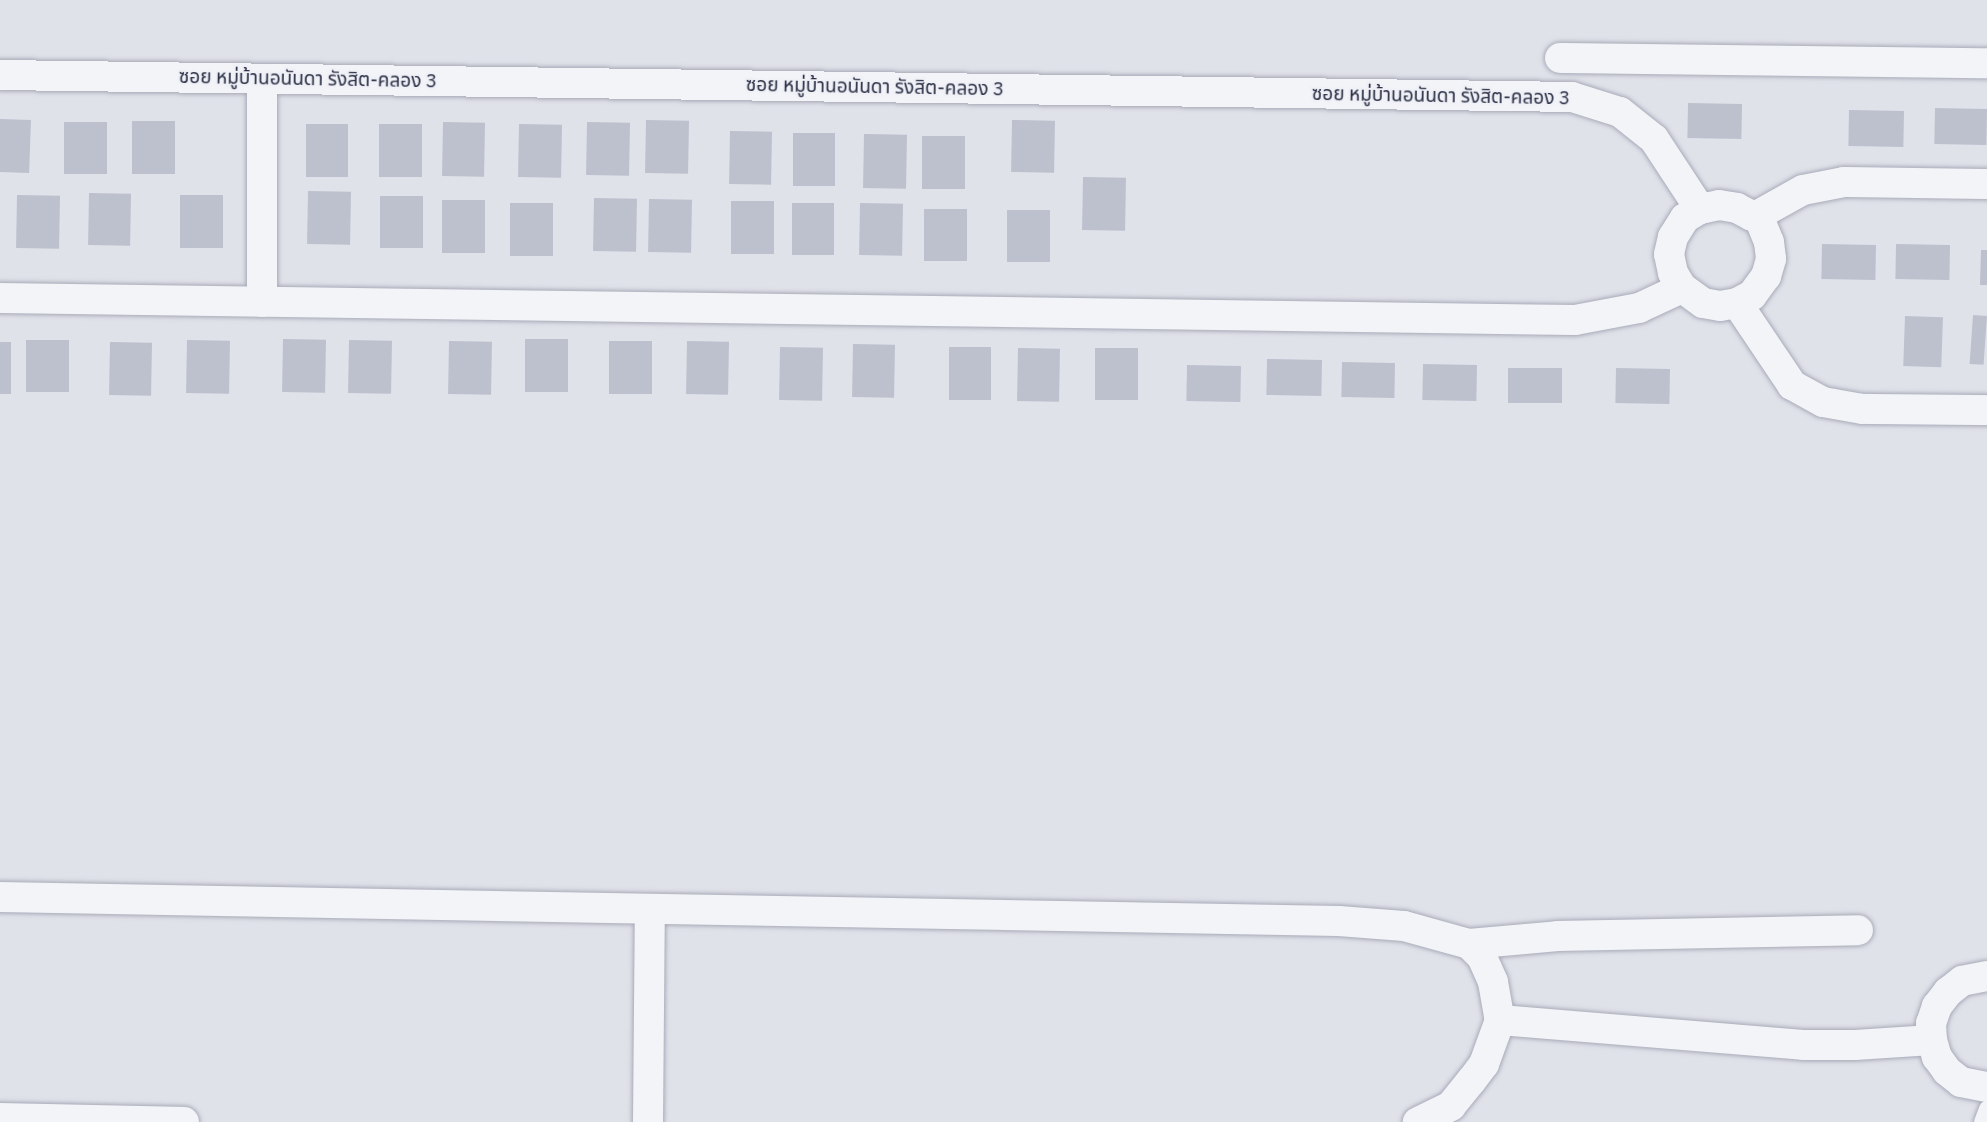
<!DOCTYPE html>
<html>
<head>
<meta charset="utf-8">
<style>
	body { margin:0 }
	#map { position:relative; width:1987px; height:1122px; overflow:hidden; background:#e0e2ea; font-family:"IBM Plex Sans","Noto Sans Thai",sans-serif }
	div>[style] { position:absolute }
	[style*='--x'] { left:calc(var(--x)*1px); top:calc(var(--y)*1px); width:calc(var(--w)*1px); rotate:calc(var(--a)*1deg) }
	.building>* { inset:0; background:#bdc0cd; transform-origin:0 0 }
	.roads { filter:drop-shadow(0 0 2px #a8abb8) drop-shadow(0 0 2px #a8abb8) }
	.lane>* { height:16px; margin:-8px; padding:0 8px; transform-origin:8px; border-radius:8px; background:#f3f4f8 }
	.street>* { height:30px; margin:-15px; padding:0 15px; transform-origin:15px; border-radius:15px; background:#f3f4f8 }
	span { translate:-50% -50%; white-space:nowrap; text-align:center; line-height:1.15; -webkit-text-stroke:5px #f0f1f7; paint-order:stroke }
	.street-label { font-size:19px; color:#272c42 }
</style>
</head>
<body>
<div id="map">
	<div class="building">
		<div style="left:1688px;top:103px;width:54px;height:35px;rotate:1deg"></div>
		<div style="left:1935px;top:108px;width:52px;height:36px;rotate:1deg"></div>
		<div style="left:1849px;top:110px;width:55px;height:36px;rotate:1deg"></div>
		<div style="left:0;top:119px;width:31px;height:53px;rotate:2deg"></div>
		<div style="left:646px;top:120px;width:43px;height:53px;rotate:1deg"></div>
		<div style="left:1012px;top:120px;width:43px;height:52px;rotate:1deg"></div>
		<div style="left:132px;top:121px;width:43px;height:53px"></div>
		<div style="left:64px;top:122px;width:43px;height:52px"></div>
		<div style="left:443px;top:122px;width:42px;height:54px;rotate:1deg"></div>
		<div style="left:587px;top:122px;width:43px;height:53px;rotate:1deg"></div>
		<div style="left:306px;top:124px;width:42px;height:53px"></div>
		<div style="left:379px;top:124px;width:43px;height:53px"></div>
		<div style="left:519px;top:124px;width:43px;height:53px;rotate:1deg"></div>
		<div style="left:730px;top:131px;width:42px;height:53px;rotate:1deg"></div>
		<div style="left:793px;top:133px;width:42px;height:53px"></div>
		<div style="left:864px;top:134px;width:43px;height:54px;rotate:1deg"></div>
		<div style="left:922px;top:136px;width:43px;height:53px"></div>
		<div style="left:1083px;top:177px;width:43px;height:53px;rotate:1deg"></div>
		<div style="left:308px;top:191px;width:43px;height:53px;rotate:1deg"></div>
		<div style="left:89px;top:193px;width:42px;height:52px;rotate:1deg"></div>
		<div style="left:17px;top:195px;width:43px;height:53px;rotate:1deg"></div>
		<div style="left:180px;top:195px;width:43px;height:53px"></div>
		<div style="left:380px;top:196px;width:43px;height:52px"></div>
		<div style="left:594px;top:198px;width:43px;height:53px;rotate:1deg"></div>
		<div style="left:649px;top:199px;width:43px;height:53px;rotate:1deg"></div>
		<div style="left:442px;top:200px;width:43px;height:53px"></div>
		<div style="left:731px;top:201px;width:43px;height:53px"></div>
		<div style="left:510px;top:203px;width:43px;height:53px"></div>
		<div style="left:792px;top:203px;width:42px;height:52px"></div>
		<div style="left:860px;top:203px;width:43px;height:52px;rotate:1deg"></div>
		<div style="left:924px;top:209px;width:43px;height:52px"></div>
		<div style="left:1007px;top:210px;width:43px;height:52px"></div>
		<div style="left:1822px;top:244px;width:54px;height:35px;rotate:1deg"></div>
		<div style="left:1896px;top:244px;width:54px;height:35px;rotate:1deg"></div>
		<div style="clip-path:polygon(1981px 250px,1987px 250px,1987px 285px,1980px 285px)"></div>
		<div style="left:1973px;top:315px;width:14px;height:49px;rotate:4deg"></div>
		<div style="left:1905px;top:316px;width:38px;height:50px;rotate:2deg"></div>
		<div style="left:283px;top:339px;width:43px;height:53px;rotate:1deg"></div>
		<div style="left:525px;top:339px;width:43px;height:53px"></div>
		<div style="left:26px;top:340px;width:43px;height:52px"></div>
		<div style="left:187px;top:340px;width:43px;height:53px;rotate:1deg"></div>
		<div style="left:349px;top:340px;width:43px;height:53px;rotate:1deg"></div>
		<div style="left:449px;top:341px;width:43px;height:53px;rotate:1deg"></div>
		<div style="left:609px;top:341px;width:43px;height:53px"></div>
		<div style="left:687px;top:341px;width:42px;height:53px;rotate:1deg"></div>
		<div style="left:0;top:342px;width:11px;height:52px"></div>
		<div style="left:110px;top:342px;width:42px;height:53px;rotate:1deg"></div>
		<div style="left:853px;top:344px;width:42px;height:53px;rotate:1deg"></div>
		<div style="left:780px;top:347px;width:43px;height:53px;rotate:1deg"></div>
		<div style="left:949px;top:347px;width:42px;height:53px"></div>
		<div style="left:1018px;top:348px;width:42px;height:53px;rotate:1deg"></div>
		<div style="left:1095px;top:348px;width:43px;height:52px"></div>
		<div style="left:1267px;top:359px;width:55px;height:36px;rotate:1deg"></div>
		<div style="left:1342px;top:362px;width:53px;height:35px;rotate:1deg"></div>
		<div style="left:1423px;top:364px;width:54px;height:36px;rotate:1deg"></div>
		<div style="left:1187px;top:365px;width:54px;height:36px;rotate:1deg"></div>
		<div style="left:1508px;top:368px;width:54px;height:35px"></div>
		<div style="left:1616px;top:368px;width:54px;height:35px;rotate:1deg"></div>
	</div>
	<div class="roads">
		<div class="lane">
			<div style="--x:1982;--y:1122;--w:14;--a:-69"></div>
		</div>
		<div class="street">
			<div style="--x:1560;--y:58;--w:427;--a:0.7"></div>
			<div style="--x:0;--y:75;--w:1572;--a:0.8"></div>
			<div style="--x:1572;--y:97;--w:50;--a:17.4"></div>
			<div style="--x:1620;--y:112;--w:43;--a:38.5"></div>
			<div style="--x:1654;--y:139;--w:84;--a:56.7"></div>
			<div style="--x:1719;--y:205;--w:18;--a:9"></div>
			<div style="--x:1737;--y:208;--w:17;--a:28"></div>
			<div style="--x:1752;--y:216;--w:6;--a:-9"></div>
			<div style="--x:1758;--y:215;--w:29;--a:68"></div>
			<div style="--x:1769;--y:242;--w:17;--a:83"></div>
			<div style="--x:1771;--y:259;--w:18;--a:106"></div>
			<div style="--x:1766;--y:276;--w:24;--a:126"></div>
			<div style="--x:1752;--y:295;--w:17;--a:152"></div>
			<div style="--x:1737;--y:303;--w:17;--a:170"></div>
			<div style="--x:1720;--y:306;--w:17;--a:-170"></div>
			<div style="--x:1703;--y:303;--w:26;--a:-144"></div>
			<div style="--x:1682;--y:288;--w:17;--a:-121"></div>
			<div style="--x:1673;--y:273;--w:19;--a:-102"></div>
			<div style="--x:1669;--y:254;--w:17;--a:-77"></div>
			<div style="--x:1673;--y:237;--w:22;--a:-58"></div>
			<div style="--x:1685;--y:218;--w:17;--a:-31"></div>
			<div style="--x:1700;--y:209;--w:19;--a:-12"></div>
			<div style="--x:1758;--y:215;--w:51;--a:-29.1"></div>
			<div style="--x:1803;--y:190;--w:42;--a:-11"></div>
			<div style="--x:1844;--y:182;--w:143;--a:0.8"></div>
			<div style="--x:0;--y:298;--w:1575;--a:0.8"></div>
			<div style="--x:1575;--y:320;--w:65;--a:-10.6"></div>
			<div style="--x:1639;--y:308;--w:47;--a:-24.9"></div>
			<div style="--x:262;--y:302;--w:223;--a:-90"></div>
			<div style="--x:1737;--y:303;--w:99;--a:56.1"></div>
			<div style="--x:1792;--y:385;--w:35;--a:29"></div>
			<div style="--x:1823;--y:402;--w:40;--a:10"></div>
			<div style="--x:1862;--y:409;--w:125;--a:0.5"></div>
			<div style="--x:0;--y:897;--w:1339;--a:1.03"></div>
			<div style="--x:1339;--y:921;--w:65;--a:4.4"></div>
			<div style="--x:1404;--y:926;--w:67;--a:15.5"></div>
			<div style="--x:1469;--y:944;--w:18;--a:45"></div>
			<div style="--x:1482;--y:957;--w:27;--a:66"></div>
			<div style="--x:1493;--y:982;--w:39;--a:80"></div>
			<div style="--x:1500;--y:1020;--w:47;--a:110"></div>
			<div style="--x:1484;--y:1064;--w:21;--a:127"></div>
			<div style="--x:1471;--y:1081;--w:32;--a:129"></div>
			<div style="--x:1451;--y:1106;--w:37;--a:154"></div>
			<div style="--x:1469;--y:944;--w:89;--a:-5.1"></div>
			<div style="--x:1558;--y:936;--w:300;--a:-1.1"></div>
			<div style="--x:1987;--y:976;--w:25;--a:169"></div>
			<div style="--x:1962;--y:981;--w:18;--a:142"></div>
			<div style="--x:1948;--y:992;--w:18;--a:128"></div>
			<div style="--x:1937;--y:1006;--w:18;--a:109"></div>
			<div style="--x:1931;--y:1023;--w:17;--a:87"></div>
			<div style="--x:1932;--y:1040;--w:18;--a:74"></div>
			<div style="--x:1937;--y:1057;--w:17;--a:54"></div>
			<div style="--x:1947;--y:1071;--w:18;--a:38"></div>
			<div style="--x:1961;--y:1082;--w:26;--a:11"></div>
			<div style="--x:1500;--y:1020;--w:304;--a:4.7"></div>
			<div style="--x:1803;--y:1045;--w:52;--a:0"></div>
			<div style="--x:1855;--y:1045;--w:77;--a:-3.7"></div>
			<div style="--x:0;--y:1118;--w:184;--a:1.2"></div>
			<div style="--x:648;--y:1122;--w:213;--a:-89.5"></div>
		</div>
	</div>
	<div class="street-label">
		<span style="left:308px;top:79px;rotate:1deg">ซอย หมู่บ้านอนันดา รังสิต-คลอง 3</span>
		<span style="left:875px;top:87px;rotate:1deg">ซอย หมู่บ้านอนันดา รังสิต-คลอง 3</span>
		<span style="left:1441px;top:96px;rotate:1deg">ซอย หมู่บ้านอนันดา รังสิต-คลอง 3</span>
	</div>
</div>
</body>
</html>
